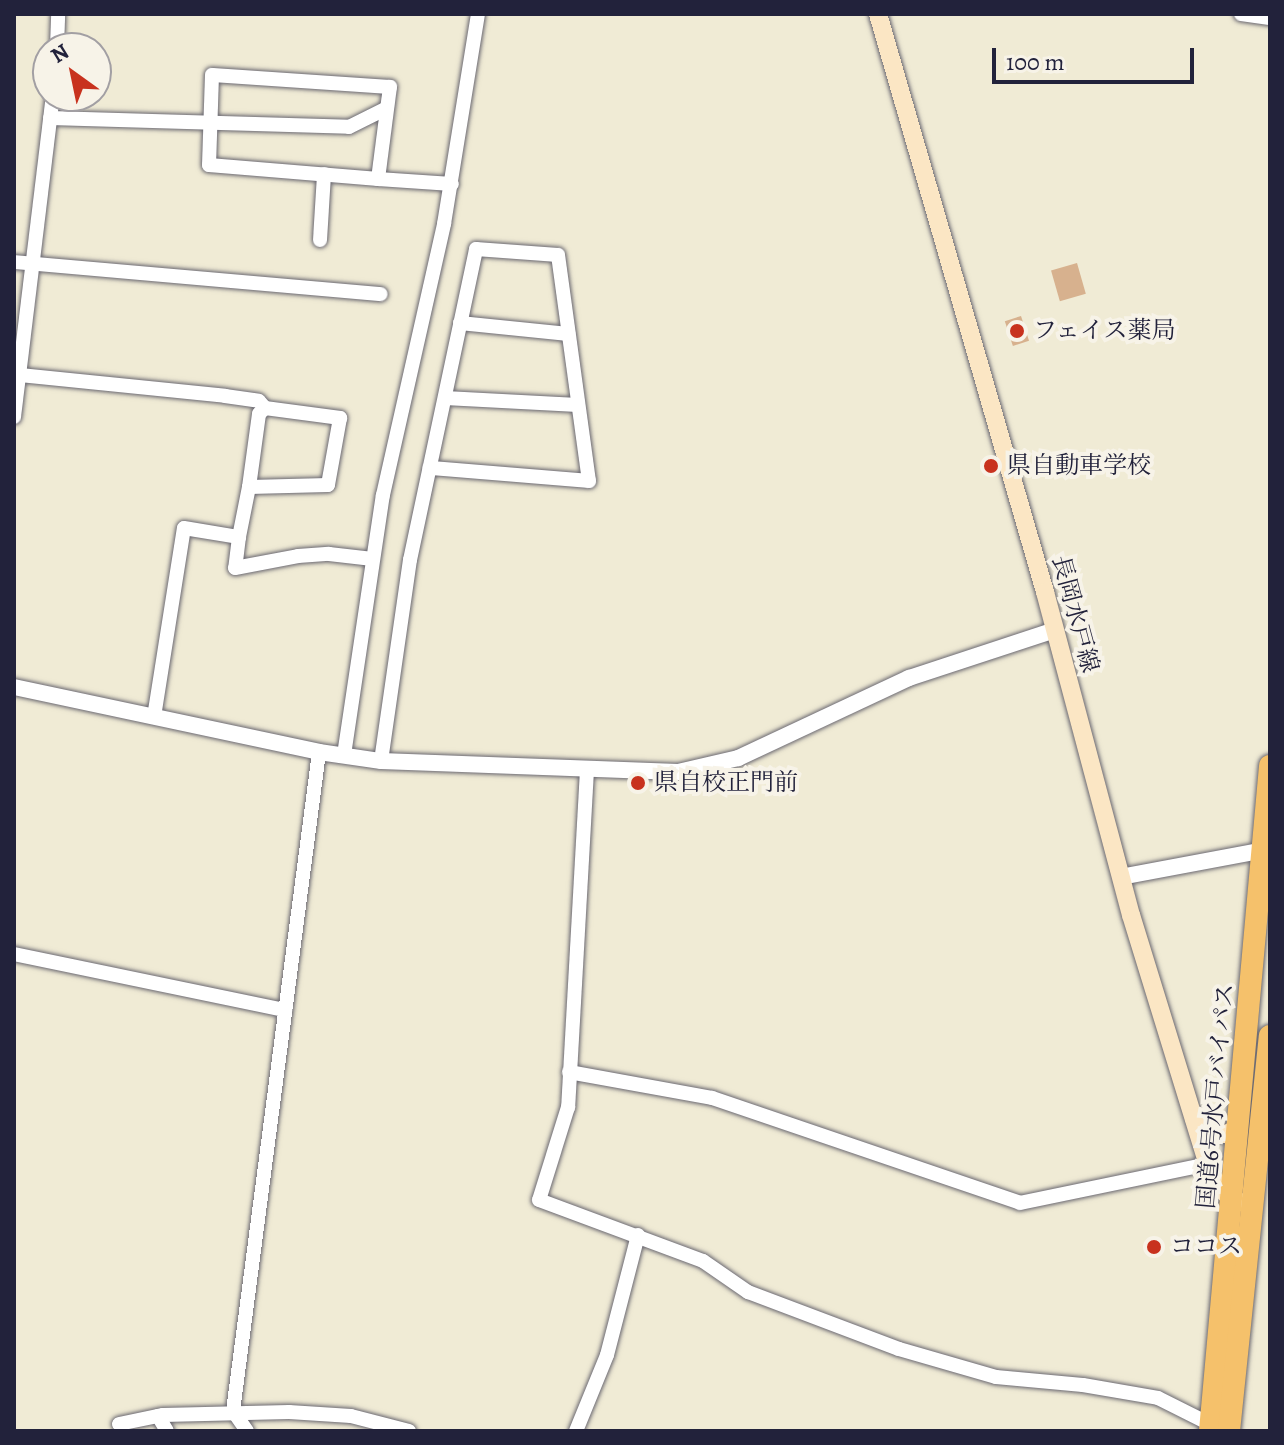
<!DOCTYPE html>
<html>
<head>
<meta charset="utf-8">
<style>
	body { margin:0 }
	#map { position:relative; width:1284px; height:1445px; overflow:hidden; background:#f0ebd5; font-family:Alegreya,"Noto Serif JP",serif }
	div>[style] { position:absolute }
	[style*='--x'] { left:calc(var(--x)*1px); top:calc(var(--y)*1px); width:calc(var(--w)*1px); rotate:calc(var(--a)*1deg) }
	.building>* { inset:0; background:#d7b18e; transform-origin:0 0 }
	.roads { filter:drop-shadow(0 0 2px #6a6871) drop-shadow(0 0 2px #6a6871) }
	.minor>* { height:14px; margin:-7px; padding:0 7px; transform-origin:7px; border-radius:7px; background:#fff }
	.tertiary>* { height:16px; margin:-8px; padding:0 8px; transform-origin:8px; border-radius:8px; background:#fff }
	.secondary>* { height:18px; margin:-9px; padding:0 9px; transform-origin:9px; border-radius:9px; background:#fbe6c4 }
	.trunk>* { height:22px; margin:-11px; padding:0 11px; transform-origin:11px; border-radius:11px; background:#f5c16b }
	.dots>* { width:22px; height:22px; translate:-50% -50%; box-sizing:border-box; border:4px solid #f7f3e8; border-radius:50% }
	span { translate:-50% -50%; white-space:nowrap; text-align:center; line-height:1.15; -webkit-text-stroke:8px #f7f3e8; paint-order:stroke }
	.poi-label { font-size:24px; color:#22223b }
	.left { translate:0 -50%; text-align:left }
	.street-label { font-size:24px; color:#22223b }
	.frame { position:absolute; inset:0; border:16px solid #22223b; pointer-events:none }
	.north { position:absolute; left:32px; top:32px; width:80px; height:80px; box-sizing:border-box; background:#f7f3e8; border:2px solid #a29fa3; border-radius:50%; rotate:327deg; font-size:22px; font-weight:700; line-height:32px; text-align:center; color:#22223b }
	.north::after { content:''; display:block; margin:auto; width:28px; height:36px; background:#c8321e; clip-path:polygon(50% 0,100% 100%,50% 72%,0 100%) }
	.scale { position:absolute; left:992px; top:48px; width:202px; height:36px; box-sizing:border-box; border:4px solid #22223b; border-top:0; padding-left:10px; font-size:24px; line-height:28px; white-space:nowrap; color:#22223b; -webkit-text-stroke:6px #f7f3e8; paint-order:stroke }
</style>
</head>
<body>
<div id="map">
	<div class="building">
		<div style="left:1077px;top:263px;width:32px;height:27px;rotate:74deg"></div>
		<div style="left:1021px;top:316px;width:26px;height:17px;rotate:72deg"></div>
	</div>
	<div class="roads">
		<div class="minor">
			<div style="--x:1241;--y:14;--w:29;--a:8"></div>
			<div style="--x:57;--y:48;--w:34;--a:-88"></div>
			<div style="--x:50;--y:118;--w:299;--a:1.7"></div>
			<div style="--x:349;--y:127;--w:42;--a:-26.6"></div>
			<div style="--x:378;--y:179;--w:93;--a:-82.6"></div>
			<div style="--x:390;--y:87;--w:178;--a:-176.1"></div>
			<div style="--x:212;--y:75;--w:90;--a:91.9"></div>
			<div style="--x:209;--y:165;--w:170;--a:4.7"></div>
			<div style="--x:378;--y:179;--w:74;--a:3.9"></div>
			<div style="--x:320;--y:240;--w:66;--a:-86.5"></div>
			<div style="--x:14;--y:262;--w:368;--a:5"></div>
			<div style="--x:460;--y:323;--w:109;--a:5.8"></div>
			<div style="--x:20;--y:375;--w:206;--a:5.8"></div>
			<div style="--x:225;--y:396;--w:34;--a:8"></div>
			<div style="--x:259;--y:401;--w:9;--a:49"></div>
			<div style="--x:265;--y:408;--w:76;--a:7.6"></div>
			<div style="--x:340;--y:418;--w:68;--a:100.2"></div>
			<div style="--x:328;--y:485;--w:79;--a:178.5"></div>
			<div style="--x:249;--y:487;--w:74;--a:-82.2"></div>
			<div style="--x:259;--y:414;--w:8;--a:-45"></div>
			<div style="--x:445;--y:398;--w:133;--a:3"></div>
			<div style="--x:14;--y:417;--w:323;--a:-83.1"></div>
			<div style="--x:239;--y:537;--w:51;--a:-78.7"></div>
			<div style="--x:154;--y:717;--w:191;--a:-81"></div>
			<div style="--x:184;--y:528;--w:56;--a:9.3"></div>
			<div style="--x:239;--y:537;--w:31;--a:97"></div>
			<div style="--x:235;--y:568;--w:64;--a:-10.8"></div>
			<div style="--x:298;--y:556;--w:31;--a:-4"></div>
			<div style="--x:329;--y:554;--w:44;--a:6.5"></div>
			<div style="--x:344;--y:755;--w:263;--a:-81.5"></div>
			<div style="--x:383;--y:495;--w:278;--a:-77.3"></div>
			<div style="--x:444;--y:224;--w:213;--a:-80.8"></div>
			<div style="--x:381;--y:761;--w:203;--a:-81.8"></div>
			<div style="--x:410;--y:560;--w:318;--a:-78"></div>
			<div style="--x:476;--y:249;--w:82;--a:4.2"></div>
			<div style="--x:558;--y:255;--w:228;--a:82.2"></div>
			<div style="--x:589;--y:481;--w:160;--a:-175.3"></div>
			<div style="--x:587;--y:770;--w:338;--a:93.2"></div>
			<div style="--x:568;--y:1107;--w:97;--a:107.3"></div>
			<div style="--x:539;--y:1200;--w:175;--a:20.4"></div>
			<div style="--x:703;--y:1261;--w:55;--a:34.6"></div>
			<div style="--x:748;--y:1292;--w:161;--a:20.7"></div>
			<div style="--x:899;--y:1349;--w:101;--a:16.1"></div>
			<div style="--x:996;--y:1377;--w:87;--a:5.3"></div>
			<div style="--x:1083;--y:1385;--w:76;--a:9.8"></div>
			<div style="--x:1158;--y:1398;--w:58;--a:26.6"></div>
			<div style="--x:14;--y:954;--w:277;--a:11.7"></div>
			<div style="--x:569;--y:1072;--w:145;--a:10.3"></div>
			<div style="--x:712;--y:1098;--w:325;--a:18.8"></div>
			<div style="--x:1020;--y:1203;--w:192;--a:-11.7"></div>
			<div style="--x:158;--y:1416;--w:17;--a:59"></div>
			<div style="--x:119;--y:1424;--w:45;--a:-11.6"></div>
			<div style="--x:163;--y:1415;--w:126;--a:-1.4"></div>
			<div style="--x:289;--y:1412;--w:62;--a:3.7"></div>
			<div style="--x:351;--y:1416;--w:60;--a:14.5"></div>
			<div style="--x:247;--y:1431;--w:24;--a:-125"></div>
			<div style="--x:233;--y:1411;--w:665;--a:-82.56"></div>
			<div style="--x:576;--y:1431;--w:82;--a:-67.8"></div>
			<div style="--x:607;--y:1355;--w:124;--a:-75.5"></div>
		</div>
		<div class="tertiary">
			<div style="--x:14;--y:687;--w:312;--a:12"></div>
			<div style="--x:319;--y:752;--w:63;--a:8.3"></div>
			<div style="--x:381;--y:761;--w:297;--a:2.1"></div>
			<div style="--x:678;--y:772;--w:62;--a:-13.1"></div>
			<div style="--x:738;--y:758;--w:189;--a:-25.1"></div>
			<div style="--x:909;--y:678;--w:154;--a:-18.2"></div>
			<div style="--x:1121;--y:877;--w:147;--a:-10.6"></div>
		</div>
		<div class="secondary">
			<div style="--x:878;--y:14;--w:602;--a:73.88"></div>
			<div style="--x:1045;--y:592;--w:334;--a:75.1"></div>
			<div style="--x:1131;--y:915;--w:268;--a:72.9"></div>
			<div style="--x:1210;--y:1171;--w:17;--a:62"></div>
			<div style="--x:1218;--y:1186;--w:20;--a:45"></div>
			<div style="--x:1232;--y:1200;--w:9;--a:13"></div>
			<div style="--x:1194;--y:1119;--w:17;--a:45"></div>
			<div style="--x:1206;--y:1131;--w:18;--a:9"></div>
			<div style="--x:1224;--y:1134;--w:8;--a:-14"></div>
			<div style="--x:1232;--y:1132;--w:13;--a:-58"></div>
		</div>
		<div class="trunk">
			<div style="--x:1210;--y:1431;--w:668;--a:-84.84"></div>
			<div style="--x:1229;--y:1431;--w:397;--a:-84.1"></div>
		</div>
	</div>
	<div class="dots">
		<div style="left:1017px;top:331px;background:#c8321e"></div>
		<div style="left:991px;top:466px;background:#c8321e"></div>
		<div style="left:638px;top:783px;background:#c8321e"></div>
		<div style="left:1154px;top:1247px;background:#c8321e"></div>
	</div>
	<div class="poi-label">
		<span class="left" style="left:1033px;top:331px">フェイス薬局</span>
		<span class="left" style="left:1007px;top:466px">県自動車学校</span>
		<span class="left" style="left:654px;top:783px">県自校正門前</span>
		<span class="left" style="left:1170px;top:1247px">ココス</span>
	</div>
	<div class="street-label">
		<span style="left:1075px;top:614px;rotate:75deg">長岡水戸線</span>
		<span style="left:1216px;top:1096px;rotate:-85deg">国道6号水戸バイパス</span>
	</div>
	<div class="frame"></div>
	<div class="north">N</div>
	<div class="scale">100 m</div>
</div>
</body>
</html>
